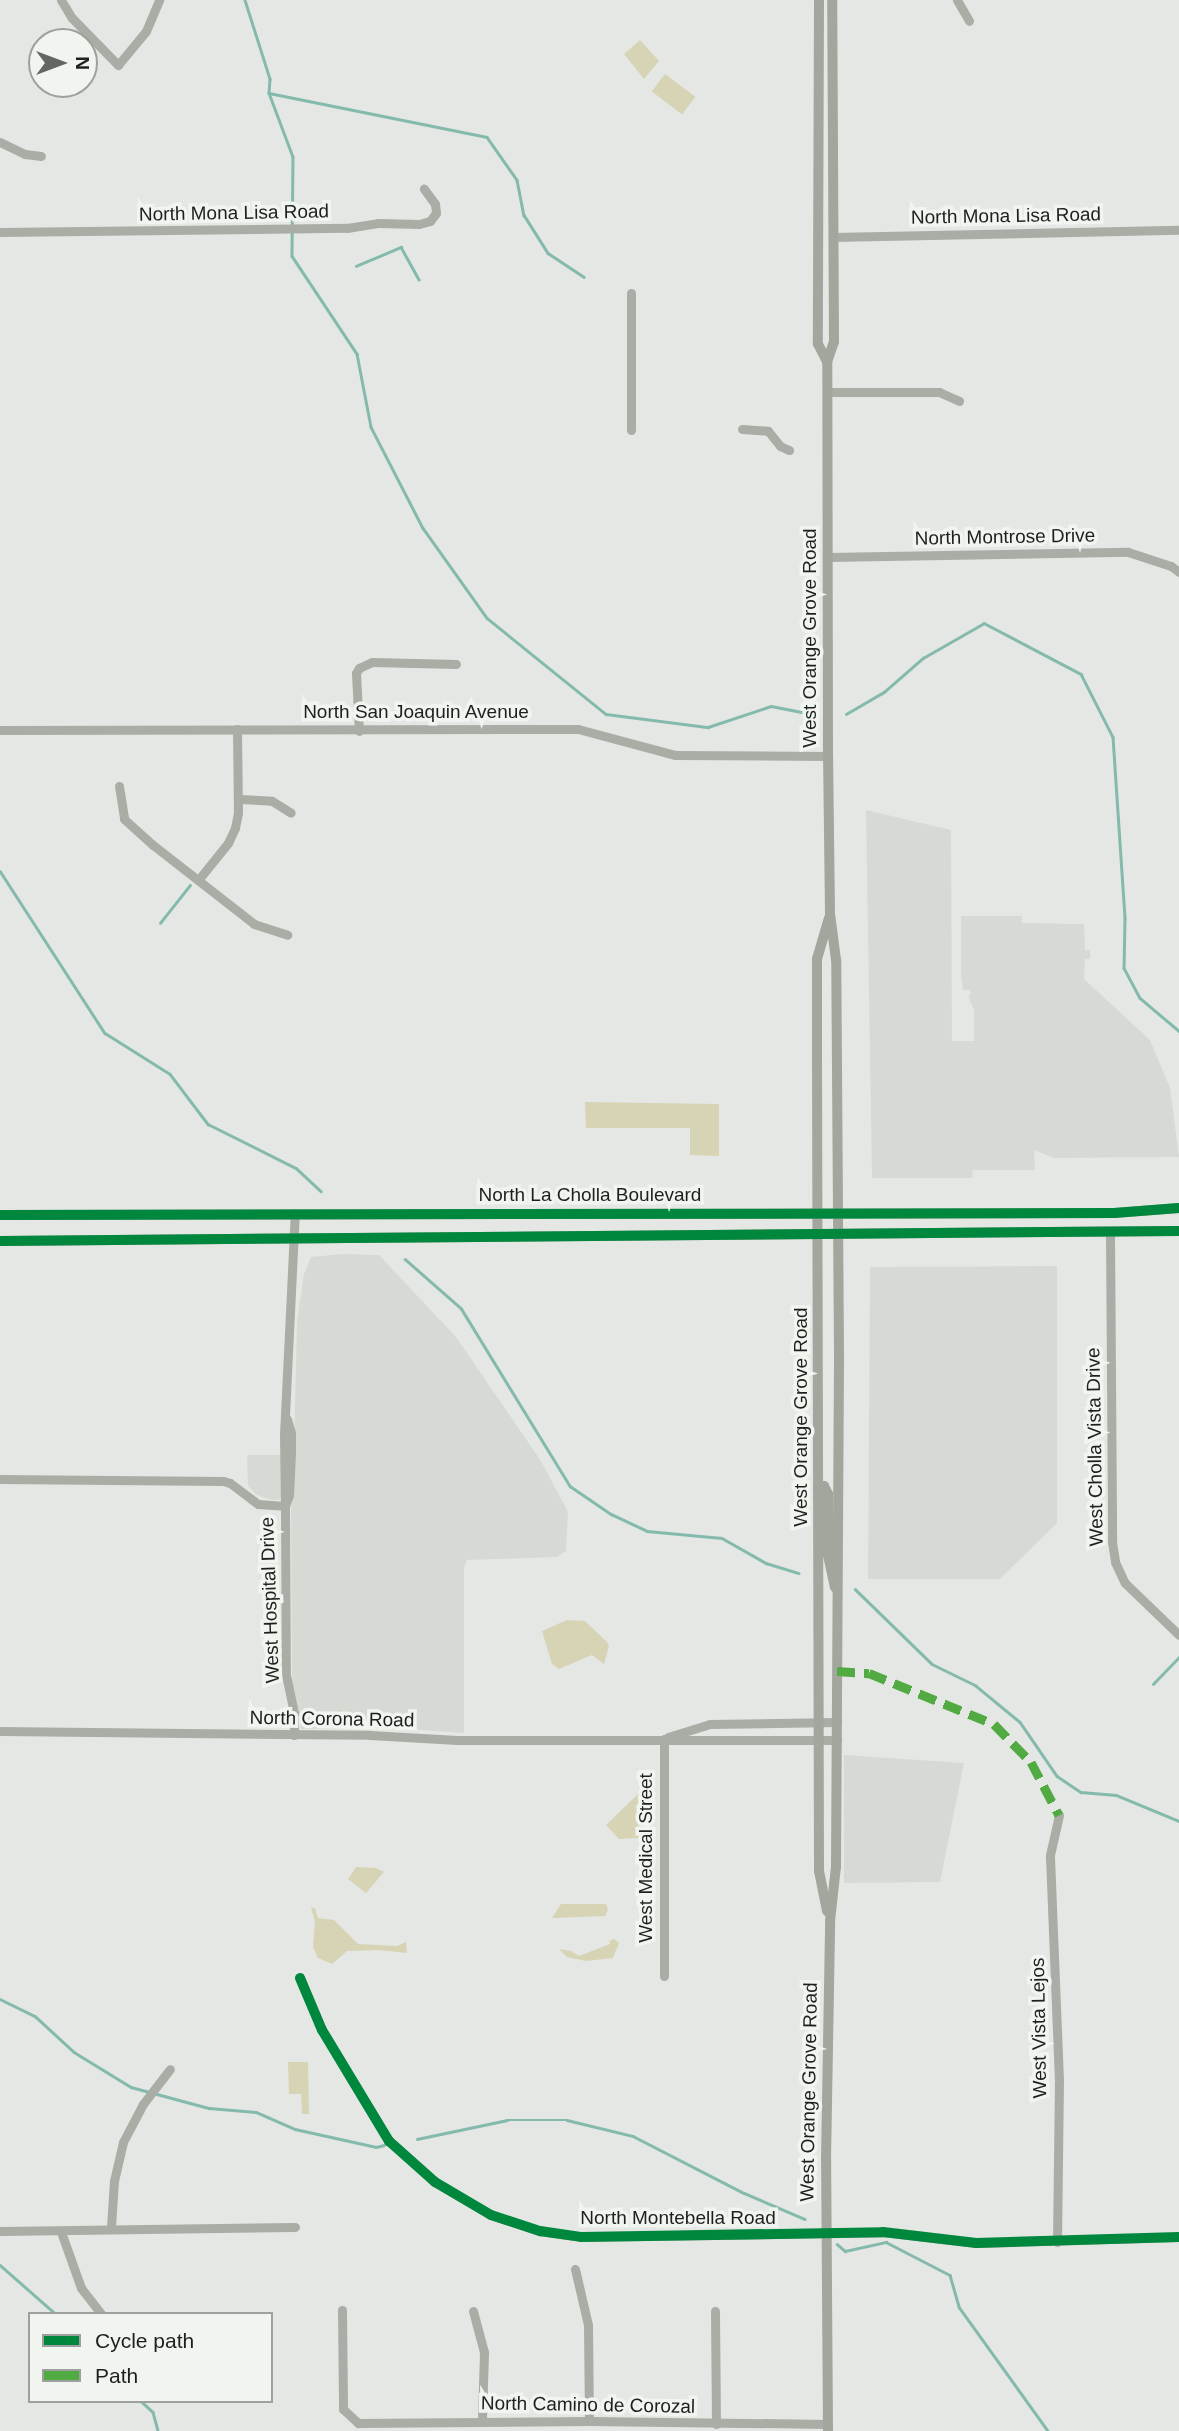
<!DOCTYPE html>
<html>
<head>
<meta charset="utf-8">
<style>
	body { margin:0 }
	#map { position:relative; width:1179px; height:2431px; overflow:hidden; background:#e5e7e4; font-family:Arial,sans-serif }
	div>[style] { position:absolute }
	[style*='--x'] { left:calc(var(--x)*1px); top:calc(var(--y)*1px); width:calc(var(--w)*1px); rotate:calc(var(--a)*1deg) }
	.built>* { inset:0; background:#d5dbd4 }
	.green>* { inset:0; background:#d6d4b5; transform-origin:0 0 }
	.stream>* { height:2.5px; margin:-1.25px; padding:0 1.25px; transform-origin:1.25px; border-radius:1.25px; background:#84baac }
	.minor>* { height:9px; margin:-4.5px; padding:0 4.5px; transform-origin:4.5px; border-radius:4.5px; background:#aaada5 }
	.major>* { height:10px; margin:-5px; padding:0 5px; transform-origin:5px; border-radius:5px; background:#a2a69c }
	.quiet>* { height:9px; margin-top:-4.5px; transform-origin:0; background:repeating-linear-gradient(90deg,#52aa43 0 18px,transparent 0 27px) }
	.cycleway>* { height:10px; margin:-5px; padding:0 5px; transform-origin:5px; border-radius:5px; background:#00873e }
	span { translate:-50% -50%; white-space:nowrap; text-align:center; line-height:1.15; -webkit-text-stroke:7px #f1f5f0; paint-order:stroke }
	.street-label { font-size:19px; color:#1e201e }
	.legend { position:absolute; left:28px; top:2312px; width:245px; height:91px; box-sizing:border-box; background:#f1f5f0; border:2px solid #9da09c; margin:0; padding:9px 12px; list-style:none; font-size:21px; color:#1e201e }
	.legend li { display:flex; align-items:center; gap:14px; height:35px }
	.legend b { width:35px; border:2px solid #9da09c }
	.north { position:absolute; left:28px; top:28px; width:70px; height:70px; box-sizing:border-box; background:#f1f5f0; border:2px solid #9da09c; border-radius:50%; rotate:90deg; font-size:19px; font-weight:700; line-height:28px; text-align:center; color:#1e201e }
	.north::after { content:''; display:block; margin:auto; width:24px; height:32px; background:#646663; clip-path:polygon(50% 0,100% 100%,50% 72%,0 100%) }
</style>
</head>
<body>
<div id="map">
	<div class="built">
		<div style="clip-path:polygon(866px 810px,951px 830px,952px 1041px,974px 1041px,974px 1010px,968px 996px,971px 994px,970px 990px,963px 990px,961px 976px,961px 916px,1022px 916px,1022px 923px,1084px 924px,1085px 950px,1090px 950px,1090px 959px,1085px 959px,1084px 979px,1150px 1040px,1170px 1088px,1179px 1157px,1054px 1158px,1034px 1150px,1035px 1170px,973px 1170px,972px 1178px,872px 1178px)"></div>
		<div style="clip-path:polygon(343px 1254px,379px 1255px,456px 1337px,541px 1461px,568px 1512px,566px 1551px,557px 1557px,467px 1560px,464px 1568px,464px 1733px,395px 1728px,301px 1729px,292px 1680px,291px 1499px,272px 1500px,257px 1495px,248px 1486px,247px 1455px,280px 1455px,294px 1449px,297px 1321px,304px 1274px,311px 1257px)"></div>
		<div style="clip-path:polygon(1057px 1266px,1057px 1523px,1000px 1579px,868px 1579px,870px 1267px)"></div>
		<div style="clip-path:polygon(844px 1755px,964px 1763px,940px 1882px,844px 1883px)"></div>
	</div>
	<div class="green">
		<div style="clip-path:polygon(640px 40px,659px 61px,644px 79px,624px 54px)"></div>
		<div style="left:665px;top:74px;width:38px;height:22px;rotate:37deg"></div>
		<div style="clip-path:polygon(585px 1102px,719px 1104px,719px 1156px,690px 1155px,690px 1128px,586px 1128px)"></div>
		<div style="clip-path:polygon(567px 1620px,585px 1621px,607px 1642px,609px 1646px,604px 1664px,592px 1655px,559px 1669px,552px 1664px,542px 1631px)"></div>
		<div style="clip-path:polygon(638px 1794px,639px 1838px,619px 1839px,606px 1825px)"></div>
		<div style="clip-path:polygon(356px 1867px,376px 1868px,384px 1872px,366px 1893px,348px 1879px)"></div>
		<div style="clip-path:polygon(561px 1904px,606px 1904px,608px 1910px,605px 1916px,552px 1918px)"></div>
		<div style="clip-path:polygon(311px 1908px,315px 1908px,318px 1918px,334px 1920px,358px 1944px,397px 1946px,406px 1942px,407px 1953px,379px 1950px,347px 1951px,332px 1964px,318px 1958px,313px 1947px,315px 1921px)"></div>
		<div style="clip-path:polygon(614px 1939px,619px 1943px,613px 1958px,586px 1961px,567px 1957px,559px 1949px,571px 1951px,579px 1956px,610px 1944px,609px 1941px)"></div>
		<div style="clip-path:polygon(288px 2062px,308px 2062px,309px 2114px,302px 2114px,301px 2094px,289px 2094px)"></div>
	</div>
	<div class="stream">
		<div style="--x:245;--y:0;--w:83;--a:72.4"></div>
		<div style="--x:270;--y:79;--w:14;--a:94"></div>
		<div style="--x:269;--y:93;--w:68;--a:69.4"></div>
		<div style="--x:293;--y:157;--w:99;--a:90.6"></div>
		<div style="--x:292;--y:256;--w:118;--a:56.4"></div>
		<div style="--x:357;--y:354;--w:74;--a:79.1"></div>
		<div style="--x:371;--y:427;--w:114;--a:62.8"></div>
		<div style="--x:423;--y:528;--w:110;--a:54.6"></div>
		<div style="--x:487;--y:618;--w:153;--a:38.9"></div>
		<div style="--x:606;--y:714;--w:103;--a:7.3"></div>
		<div style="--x:708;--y:727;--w:66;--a:-18.4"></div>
		<div style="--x:771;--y:706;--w:36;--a:11"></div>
		<div style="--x:269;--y:93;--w:222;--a:11.4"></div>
		<div style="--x:487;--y:137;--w:52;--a:55.1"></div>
		<div style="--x:517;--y:180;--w:36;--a:79"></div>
		<div style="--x:524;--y:215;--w:45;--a:57.7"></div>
		<div style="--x:548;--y:253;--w:43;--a:33.7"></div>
		<div style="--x:356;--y:266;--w:49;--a:-22.9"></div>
		<div style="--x:401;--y:247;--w:37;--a:61"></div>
		<div style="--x:846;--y:714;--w:44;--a:-30.1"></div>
		<div style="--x:884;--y:692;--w:52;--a:-41.1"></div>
		<div style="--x:923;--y:658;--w:70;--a:-29.8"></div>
		<div style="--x:984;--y:623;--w:110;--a:27.7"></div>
		<div style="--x:1081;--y:674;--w:71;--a:63.1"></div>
		<div style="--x:1113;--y:737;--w:181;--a:86.2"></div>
		<div style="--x:1125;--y:918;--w:50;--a:91.1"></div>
		<div style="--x:1124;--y:968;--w:34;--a:62"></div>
		<div style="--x:1140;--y:998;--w:51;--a:40.2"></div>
		<div style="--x:0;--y:871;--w:193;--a:57.1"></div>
		<div style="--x:105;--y:1033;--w:77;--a:32.2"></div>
		<div style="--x:170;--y:1074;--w:63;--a:52.8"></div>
		<div style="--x:208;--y:1124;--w:98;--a:26.6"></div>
		<div style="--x:296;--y:1168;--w:34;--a:43"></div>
		<div style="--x:160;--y:923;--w:48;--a:-51.7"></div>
		<div style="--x:405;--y:1259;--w:74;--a:41.2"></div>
		<div style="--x:461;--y:1308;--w:209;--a:58.5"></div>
		<div style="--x:570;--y:1486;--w:50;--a:34.3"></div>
		<div style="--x:611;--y:1514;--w:40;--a:25"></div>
		<div style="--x:647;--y:1531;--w:75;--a:5.3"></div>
		<div style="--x:722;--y:1538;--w:51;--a:29.6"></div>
		<div style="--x:766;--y:1563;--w:34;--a:17"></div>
		<div style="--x:855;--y:1589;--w:107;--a:44.2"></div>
		<div style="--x:932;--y:1664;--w:48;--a:26"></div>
		<div style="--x:975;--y:1685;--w:58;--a:39.4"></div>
		<div style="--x:1020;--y:1722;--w:65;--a:55.6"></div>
		<div style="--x:1057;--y:1776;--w:29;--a:34"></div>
		<div style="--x:1081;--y:1792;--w:35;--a:5"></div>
		<div style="--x:1116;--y:1795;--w:68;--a:22.4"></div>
		<div style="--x:1153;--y:1684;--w:37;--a:-46"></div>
		<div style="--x:0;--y:1999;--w:39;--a:26"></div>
		<div style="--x:35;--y:2016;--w:53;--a:42.7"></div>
		<div style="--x:74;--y:2052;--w:67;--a:31.6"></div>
		<div style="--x:131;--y:2087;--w:81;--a:15.1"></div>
		<div style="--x:209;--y:2108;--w:47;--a:4.9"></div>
		<div style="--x:256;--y:2112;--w:43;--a:23.6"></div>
		<div style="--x:295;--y:2129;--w:83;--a:12.5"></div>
		<div style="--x:376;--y:2147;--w:8;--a:-14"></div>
		<div style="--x:417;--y:2139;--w:92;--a:-11.9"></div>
		<div style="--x:507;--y:2120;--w:60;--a:0"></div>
		<div style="--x:567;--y:2120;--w:68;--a:13.6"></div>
		<div style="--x:633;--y:2136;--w:125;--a:27.2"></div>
		<div style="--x:744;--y:2193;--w:66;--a:23.1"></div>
		<div style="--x:837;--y:2244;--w:11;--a:41"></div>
		<div style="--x:845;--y:2251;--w:42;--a:-12.4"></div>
		<div style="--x:886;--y:2242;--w:72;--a:27.3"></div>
		<div style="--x:950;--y:2275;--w:33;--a:74"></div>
		<div style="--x:959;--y:2307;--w:153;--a:54.3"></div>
		<div style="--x:0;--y:2265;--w:74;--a:41.2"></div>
		<div style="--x:141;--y:2401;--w:16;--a:43"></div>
		<div style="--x:153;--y:2412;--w:20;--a:75"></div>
	</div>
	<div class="minor">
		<div style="--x:61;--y:0;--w:21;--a:59"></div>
		<div style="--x:72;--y:18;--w:66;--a:45.6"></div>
		<div style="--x:118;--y:65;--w:44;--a:-50.5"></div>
		<div style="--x:146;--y:31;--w:34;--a:-67"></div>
		<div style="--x:957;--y:0;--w:24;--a:60"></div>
		<div style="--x:0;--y:142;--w:28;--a:26"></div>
		<div style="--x:25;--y:154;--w:16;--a:7"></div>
		<div style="--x:0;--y:232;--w:347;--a:-0.7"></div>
		<div style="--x:347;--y:228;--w:31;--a:-9"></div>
		<div style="--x:378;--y:223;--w:41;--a:1.4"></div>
		<div style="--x:419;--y:224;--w:11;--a:-15"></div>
		<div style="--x:430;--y:221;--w:10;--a:-53"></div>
		<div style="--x:436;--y:213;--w:9;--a:-96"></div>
		<div style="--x:435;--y:204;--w:19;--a:-126"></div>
		<div style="--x:833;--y:237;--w:346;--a:-1.2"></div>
		<div style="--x:631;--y:293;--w:137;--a:90"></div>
		<div style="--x:827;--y:392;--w:112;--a:0"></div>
		<div style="--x:939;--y:392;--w:22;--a:24"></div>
		<div style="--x:742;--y:429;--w:26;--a:4"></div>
		<div style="--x:768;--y:431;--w:19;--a:51"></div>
		<div style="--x:780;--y:446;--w:10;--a:24"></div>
		<div style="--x:828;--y:557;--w:300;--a:-1"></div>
		<div style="--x:1128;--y:552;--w:45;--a:18"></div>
		<div style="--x:1171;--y:566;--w:10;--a:37"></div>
		<div style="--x:0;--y:730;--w:578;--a:-0.1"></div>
		<div style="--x:578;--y:729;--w:100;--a:15"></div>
		<div style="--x:675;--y:755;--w:153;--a:0.4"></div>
		<div style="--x:359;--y:731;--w:58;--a:-93"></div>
		<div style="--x:356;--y:673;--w:6;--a:-59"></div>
		<div style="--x:359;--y:668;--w:14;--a:-25"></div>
		<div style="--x:372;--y:662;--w:84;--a:1.4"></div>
		<div style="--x:119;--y:786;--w:33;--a:81"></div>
		<div style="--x:124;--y:819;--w:39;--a:42"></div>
		<div style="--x:153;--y:845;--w:128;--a:38"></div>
		<div style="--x:254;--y:924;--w:35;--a:18"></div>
		<div style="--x:239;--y:799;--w:33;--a:3"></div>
		<div style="--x:272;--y:801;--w:22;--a:32"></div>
		<div style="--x:199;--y:879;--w:46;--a:-51.1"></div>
		<div style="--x:228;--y:843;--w:17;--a:-65"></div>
		<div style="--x:235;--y:828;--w:16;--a:-79"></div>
		<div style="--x:238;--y:812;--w:83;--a:-90.7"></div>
		<div style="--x:1110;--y:1232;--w:310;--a:89.6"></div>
		<div style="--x:1112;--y:1542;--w:20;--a:81"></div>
		<div style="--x:1115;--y:1562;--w:23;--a:65"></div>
		<div style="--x:1125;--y:1583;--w:75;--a:43.9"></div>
		<div style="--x:287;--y:1419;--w:15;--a:74"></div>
		<div style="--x:291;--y:1433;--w:20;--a:90"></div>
		<div style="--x:291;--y:1453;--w:42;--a:92.7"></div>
		<div style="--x:289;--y:1495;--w:12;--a:110"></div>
		<div style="--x:285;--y:1506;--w:71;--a:-90.8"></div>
		<div style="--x:284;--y:1435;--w:222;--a:-87.2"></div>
		<div style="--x:0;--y:1479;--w:223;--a:0.5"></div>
		<div style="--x:223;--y:1481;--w:7;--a:16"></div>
		<div style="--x:230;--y:1483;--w:35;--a:37"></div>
		<div style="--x:258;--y:1504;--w:27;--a:4"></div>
		<div style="--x:285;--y:1506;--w:169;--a:89.7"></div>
		<div style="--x:286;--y:1675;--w:40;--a:78"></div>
		<div style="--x:294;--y:1714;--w:21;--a:90"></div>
		<div style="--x:0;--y:1731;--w:370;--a:0.6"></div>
		<div style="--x:370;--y:1735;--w:87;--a:3.3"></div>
		<div style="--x:457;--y:1740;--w:380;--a:0"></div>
		<div style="--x:668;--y:1737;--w:44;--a:-17.2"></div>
		<div style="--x:710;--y:1724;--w:127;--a:-0.9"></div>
		<div style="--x:664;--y:1976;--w:237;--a:-90"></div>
		<div style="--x:300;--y:1978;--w:56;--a:67.1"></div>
		<div style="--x:322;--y:2030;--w:130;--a:58.9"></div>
		<div style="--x:389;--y:2141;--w:62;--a:41.7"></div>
		<div style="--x:435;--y:2182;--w:65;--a:30.5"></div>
		<div style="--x:491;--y:2215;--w:52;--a:18.1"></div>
		<div style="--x:540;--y:2231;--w:41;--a:8.3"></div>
		<div style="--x:581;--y:2237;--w:302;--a:-0.9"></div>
		<div style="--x:883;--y:2232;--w:94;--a:6.7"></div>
		<div style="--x:976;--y:2243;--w:203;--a:-1.7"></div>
		<div style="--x:111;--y:2227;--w:46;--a:-86.3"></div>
		<div style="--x:114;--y:2181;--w:40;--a:-77"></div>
		<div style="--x:123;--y:2142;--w:43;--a:-62.2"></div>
		<div style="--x:143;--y:2104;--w:44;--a:-52.4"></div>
		<div style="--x:0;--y:2231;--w:295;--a:-0.8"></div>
		<div style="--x:61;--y:2232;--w:59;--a:70.3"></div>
		<div style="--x:81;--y:2288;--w:33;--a:52"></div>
		<div style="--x:1057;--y:2242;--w:161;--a:-89.3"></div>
		<div style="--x:1059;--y:2081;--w:226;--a:-92.3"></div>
		<div style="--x:1050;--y:1855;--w:41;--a:-77.3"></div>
		<div style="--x:575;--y:2269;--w:57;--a:76.9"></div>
		<div style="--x:588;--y:2325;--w:96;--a:89.4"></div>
		<div style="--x:342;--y:2310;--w:99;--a:89.4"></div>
		<div style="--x:343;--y:2409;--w:21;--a:43"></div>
		<div style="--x:358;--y:2423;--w:231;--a:-0.5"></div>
		<div style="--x:589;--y:2421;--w:239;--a:0.7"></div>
		<div style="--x:473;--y:2311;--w:42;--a:75"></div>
		<div style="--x:484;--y:2352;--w:69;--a:91.7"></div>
		<div style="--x:715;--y:2311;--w:113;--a:89.5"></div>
	</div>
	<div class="major">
		<div style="--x:819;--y:0;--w:344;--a:90.2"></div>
		<div style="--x:818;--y:344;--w:20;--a:63"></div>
		<div style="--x:0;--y:1215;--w:1114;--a:-0.1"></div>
		<div style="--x:1114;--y:1213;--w:65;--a:-4.4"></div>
		<div style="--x:0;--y:1241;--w:1179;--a:-0.49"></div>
		<div style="--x:818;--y:1486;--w:6;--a:0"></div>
		<div style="--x:824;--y:1486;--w:9;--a:63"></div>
		<div style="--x:828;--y:1494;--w:61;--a:90"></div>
		<div style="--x:828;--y:1555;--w:33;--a:78"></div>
		<div style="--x:827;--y:1911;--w:41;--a:-101.3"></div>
		<div style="--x:819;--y:1871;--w:820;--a:-90.14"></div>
		<div style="--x:817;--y:1051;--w:92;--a:-90"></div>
		<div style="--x:817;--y:959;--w:43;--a:-73.7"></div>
		<div style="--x:828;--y:2431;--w:271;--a:-90.4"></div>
		<div style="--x:826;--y:2160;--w:239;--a:-89"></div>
		<div style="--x:830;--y:1921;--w:54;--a:-83.7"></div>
		<div style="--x:836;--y:1867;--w:512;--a:-89.66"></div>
		<div style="--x:839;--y:1355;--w:395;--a:-90.4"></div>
		<div style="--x:836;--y:960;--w:46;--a:-97.4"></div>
		<div style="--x:830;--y:914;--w:158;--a:-90.7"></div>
		<div style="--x:828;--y:756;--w:394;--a:-90.1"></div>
		<div style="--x:827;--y:362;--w:21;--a:-71"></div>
		<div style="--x:834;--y:342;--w:342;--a:-90.3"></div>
	</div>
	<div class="quiet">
		<div style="--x:837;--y:1671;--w:32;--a:4"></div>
		<div style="--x:869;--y:1673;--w:135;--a:22.2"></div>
		<div style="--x:994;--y:1724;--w:53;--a:45.8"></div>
		<div style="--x:1031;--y:1762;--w:60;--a:62.2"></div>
	</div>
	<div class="cycleway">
		<div style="--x:0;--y:1215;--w:1114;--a:-0.1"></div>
		<div style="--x:1114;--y:1213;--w:65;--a:-4.4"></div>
		<div style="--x:0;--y:1241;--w:1179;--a:-0.49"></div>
		<div style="--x:300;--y:1978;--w:56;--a:67.1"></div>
		<div style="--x:322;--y:2030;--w:130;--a:58.9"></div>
		<div style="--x:389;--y:2141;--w:62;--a:41.7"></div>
		<div style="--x:435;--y:2182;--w:65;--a:30.5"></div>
		<div style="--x:491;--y:2215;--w:52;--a:18.1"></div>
		<div style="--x:540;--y:2231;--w:41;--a:8.3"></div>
		<div style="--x:581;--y:2237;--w:302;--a:-0.9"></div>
		<div style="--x:883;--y:2232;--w:94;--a:6.7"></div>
		<div style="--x:976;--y:2243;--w:203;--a:-1.7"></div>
	</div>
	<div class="street-label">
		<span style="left:234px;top:213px;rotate:-1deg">North Mona Lisa Road</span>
		<span style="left:1006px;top:216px;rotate:-1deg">North Mona Lisa Road</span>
		<span style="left:1005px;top:537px;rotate:-1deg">North Montrose Drive</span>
		<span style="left:810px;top:638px;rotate:-90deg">West Orange Grove Road</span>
		<span style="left:416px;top:712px">North San Joaquin Avenue</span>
		<span style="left:590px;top:1195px">North La Cholla Boulevard</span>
		<span style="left:801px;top:1417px;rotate:-90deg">West Orange Grove Road</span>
		<span style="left:1095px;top:1447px;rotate:-91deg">West Cholla Vista Drive</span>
		<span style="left:270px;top:1600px;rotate:-92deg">West Hospital Drive</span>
		<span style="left:332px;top:1719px;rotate:1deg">North Corona Road</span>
		<span style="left:646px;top:1858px;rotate:-90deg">West Medical Street</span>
		<span style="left:1039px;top:2028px;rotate:-91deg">West Vista Lejos</span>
		<span style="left:809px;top:2092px;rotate:-89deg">West Orange Grove Road</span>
		<span style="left:678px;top:2218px">North Montebella Road</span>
		<span style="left:588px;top:2405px;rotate:1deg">North Camino de Corozal</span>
	</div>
	<ul class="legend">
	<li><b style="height:9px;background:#00873e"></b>Cycle path</li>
	<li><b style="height:9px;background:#52aa43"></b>Path</li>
	</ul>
	<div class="north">N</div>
</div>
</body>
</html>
